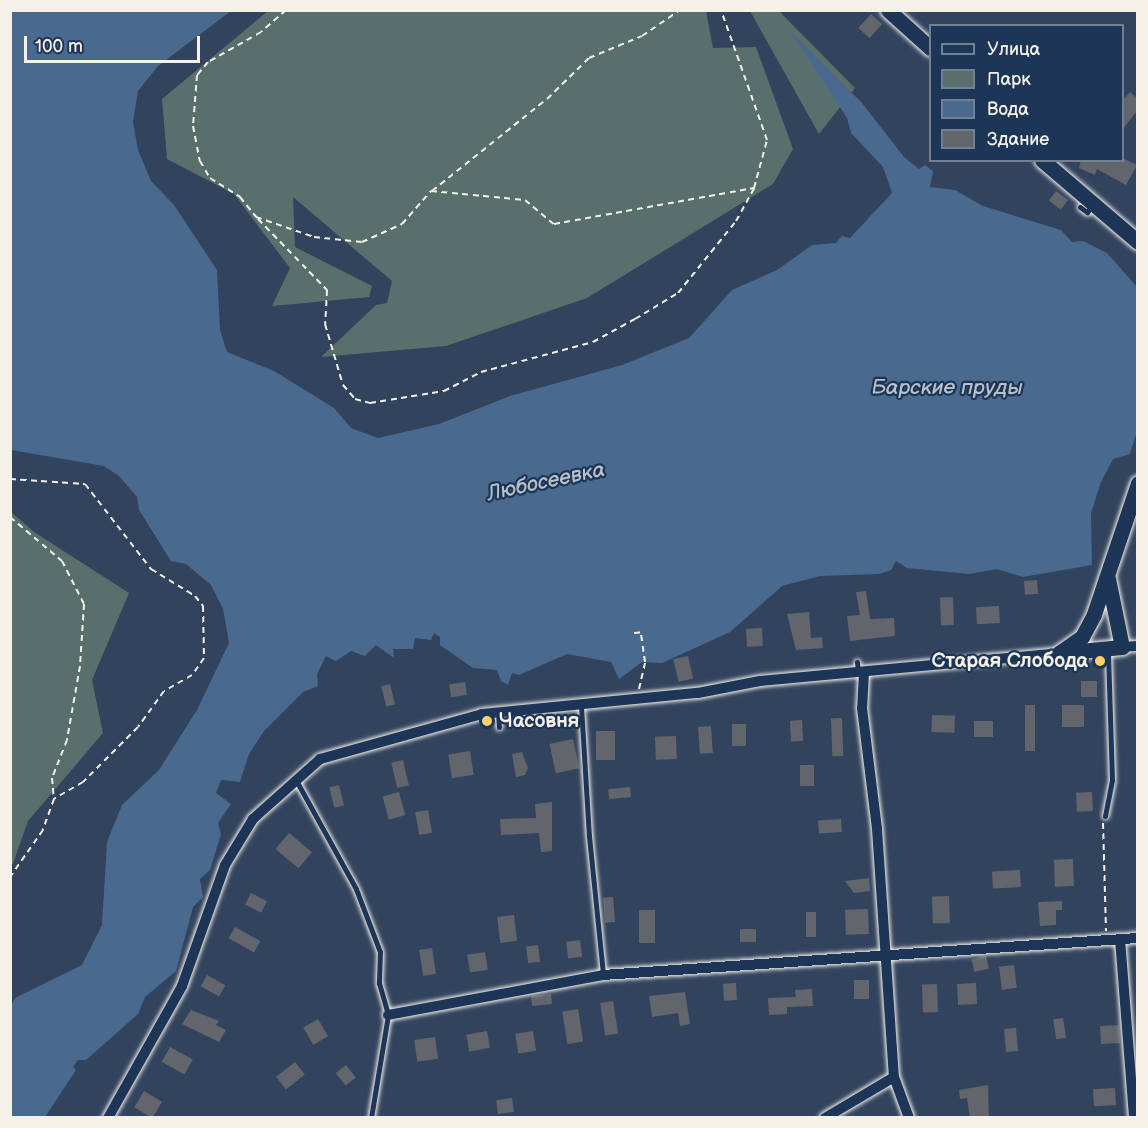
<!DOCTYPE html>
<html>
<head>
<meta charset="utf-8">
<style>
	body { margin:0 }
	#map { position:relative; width:1148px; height:1128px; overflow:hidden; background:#32435e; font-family:"Balsamiq Sans",sans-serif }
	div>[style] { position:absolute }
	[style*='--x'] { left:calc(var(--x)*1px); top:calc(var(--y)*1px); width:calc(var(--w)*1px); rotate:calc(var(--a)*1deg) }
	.green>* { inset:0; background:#586f6c }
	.water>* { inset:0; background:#49698f }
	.building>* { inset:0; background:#63656d; transform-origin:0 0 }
	.path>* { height:2px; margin-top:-1px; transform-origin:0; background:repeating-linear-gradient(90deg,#f4f1e8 0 6px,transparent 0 10.5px) }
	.roads { filter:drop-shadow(0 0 2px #f4f1e8) drop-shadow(0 0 2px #f4f1e8) }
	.lane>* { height:5px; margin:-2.5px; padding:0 2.5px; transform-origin:2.5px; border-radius:2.5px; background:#1d3557 }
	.street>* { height:10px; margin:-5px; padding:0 5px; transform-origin:5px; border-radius:5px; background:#1d3557 }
	.secondary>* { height:15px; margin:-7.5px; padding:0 7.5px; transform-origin:7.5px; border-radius:7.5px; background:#1d3557 }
	.dots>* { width:16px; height:16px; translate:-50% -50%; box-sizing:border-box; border:3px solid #1d3557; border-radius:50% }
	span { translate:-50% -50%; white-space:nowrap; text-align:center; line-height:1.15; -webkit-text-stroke:4.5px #1d3557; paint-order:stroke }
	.poi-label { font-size:20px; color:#f4f1e8; font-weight:700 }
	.right { translate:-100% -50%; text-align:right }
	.left { translate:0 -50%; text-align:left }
	.water-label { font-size:21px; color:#b8c1c9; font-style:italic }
	.frame { position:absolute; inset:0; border:12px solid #f4f1e8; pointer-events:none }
	.legend { position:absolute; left:929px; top:24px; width:195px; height:138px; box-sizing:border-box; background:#1d3557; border:2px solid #738091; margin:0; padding:8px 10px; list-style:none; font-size:18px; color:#f4f1e8 }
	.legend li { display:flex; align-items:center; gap:12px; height:30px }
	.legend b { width:30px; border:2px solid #738091 }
	.scale { position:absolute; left:24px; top:36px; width:176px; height:27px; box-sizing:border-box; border:3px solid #f4f1e8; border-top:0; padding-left:8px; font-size:18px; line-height:21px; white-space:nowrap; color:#f4f1e8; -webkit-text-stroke:4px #1d3557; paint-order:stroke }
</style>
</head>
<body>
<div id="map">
	<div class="green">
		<div style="clip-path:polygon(268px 11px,706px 11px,713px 48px,756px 47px,793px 149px,773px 184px,587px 298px,446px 346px,321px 357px,376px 305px,387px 303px,392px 281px,293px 197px,295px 247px,372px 286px,369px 297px,272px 306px,290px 268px,234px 194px,167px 159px,162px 99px)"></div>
		<div style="clip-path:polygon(750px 11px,779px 11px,855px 88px,819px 134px)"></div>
		<div style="clip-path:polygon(11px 512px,34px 532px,129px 593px,92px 680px,103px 733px,28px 821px,11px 869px)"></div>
	</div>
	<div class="water">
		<div style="clip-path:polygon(10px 11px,231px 11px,158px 66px,138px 91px,133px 122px,138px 150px,151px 181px,174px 205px,217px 270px,220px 330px,227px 352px,274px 371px,334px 408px,351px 428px,378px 438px,439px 424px,510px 396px,622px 365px,689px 338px,732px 290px,777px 270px,812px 245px,836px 243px,842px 236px,850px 238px,892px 193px,883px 167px,851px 133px,847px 118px,789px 30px,862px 103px,904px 157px,919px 169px,925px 165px,933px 171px,930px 187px,955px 190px,983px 206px,1061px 230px,1072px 242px,1083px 241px,1107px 253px,1137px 287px,1137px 431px,1130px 454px,1113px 459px,1101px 482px,1091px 513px,1092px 565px,1023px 577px,997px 569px,969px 574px,907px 568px,896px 561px,891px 570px,879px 574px,820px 576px,782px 586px,730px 632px,662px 663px,642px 662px,619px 679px,611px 662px,567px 654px,519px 675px,512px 673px,508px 685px,501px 681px,497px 670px,473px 668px,440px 645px,440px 637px,434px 633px,431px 640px,415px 638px,413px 649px,393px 649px,394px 658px,376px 645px,365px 656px,351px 651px,336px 661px,326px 656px,317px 674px,318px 686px,303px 692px,264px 731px,249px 754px,240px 782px,221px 780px,216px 793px,231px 804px,218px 823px,221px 834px,210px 870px,200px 879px,203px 897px,193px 907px,176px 971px,145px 997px,138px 1014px,86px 1060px,78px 1060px,73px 1067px,76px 1070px,45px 1117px,11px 1117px,11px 1006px,15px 998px,82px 965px,102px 925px,107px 842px,122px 805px,159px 770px,197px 710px,229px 643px,223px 609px,211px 585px,186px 564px,171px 561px,139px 510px,137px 497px,119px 476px,104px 466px,11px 450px)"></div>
	</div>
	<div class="building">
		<div style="left:871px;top:14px;width:15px;height:19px;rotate:42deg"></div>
		<div style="clip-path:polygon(1130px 92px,1137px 98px,1137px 111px,1122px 130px,1122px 101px)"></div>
		<div style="clip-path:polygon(1122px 158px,1137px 165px,1126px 185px,1097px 169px,1095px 175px,1079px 168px,1081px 160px)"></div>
		<div style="left:1056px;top:191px;width:15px;height:12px;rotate:37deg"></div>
		<div style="left:1037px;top:580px;width:14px;height:13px;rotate:86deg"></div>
		<div style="clip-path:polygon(866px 591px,870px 619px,894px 618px,895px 636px,850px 641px,847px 616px,860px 615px,856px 592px)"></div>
		<div style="left:953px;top:597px;width:28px;height:13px;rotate:88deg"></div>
		<div style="left:999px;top:606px;width:17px;height:23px;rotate:87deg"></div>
		<div style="clip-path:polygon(809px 612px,811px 638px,822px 637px,823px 648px,796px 650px,787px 614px)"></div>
		<div style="left:762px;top:628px;width:18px;height:16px;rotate:87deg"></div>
		<div style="left:688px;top:656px;width:23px;height:15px;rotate:77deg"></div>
		<div style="left:1081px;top:681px;width:16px;height:16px"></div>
		<div style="left:465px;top:682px;width:13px;height:16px;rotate:81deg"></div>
		<div style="left:390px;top:684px;width:21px;height:9px;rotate:76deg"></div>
		<div style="left:1025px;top:705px;width:10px;height:46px"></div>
		<div style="left:1062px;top:705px;width:22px;height:22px"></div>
		<div style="left:932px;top:715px;width:23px;height:17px;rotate:2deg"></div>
		<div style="left:842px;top:718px;width:38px;height:11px;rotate:88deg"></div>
		<div style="left:802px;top:720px;width:21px;height:12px;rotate:87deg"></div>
		<div style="left:993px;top:721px;width:16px;height:19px;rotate:90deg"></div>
		<div style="left:732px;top:724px;width:14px;height:22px"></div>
		<div style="left:711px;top:726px;width:27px;height:13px;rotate:86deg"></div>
		<div style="left:596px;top:731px;width:19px;height:29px"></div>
		<div style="left:676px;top:736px;width:23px;height:21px;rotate:88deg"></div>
		<div style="left:573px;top:739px;width:30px;height:24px;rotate:78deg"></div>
		<div style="left:470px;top:751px;width:24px;height:22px;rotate:81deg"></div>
		<div style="clip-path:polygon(522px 752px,528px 768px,525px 775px,516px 777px,512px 754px)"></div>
		<div style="left:403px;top:760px;width:26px;height:12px;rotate:77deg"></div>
		<div style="left:800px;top:765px;width:14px;height:21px"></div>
		<div style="left:339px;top:785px;width:21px;height:10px;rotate:76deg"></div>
		<div style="left:630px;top:787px;width:10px;height:22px;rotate:84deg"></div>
		<div style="left:399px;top:792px;width:24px;height:17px;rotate:75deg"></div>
		<div style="left:1092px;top:792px;width:19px;height:16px;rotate:87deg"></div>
		<div style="clip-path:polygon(552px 802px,552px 851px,541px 852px,539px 833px,501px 835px,500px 819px,536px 818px,535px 804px)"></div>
		<div style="left:428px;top:810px;width:23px;height:13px;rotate:80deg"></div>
		<div style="left:841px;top:819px;width:13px;height:23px;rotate:86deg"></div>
		<div style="left:289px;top:833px;width:30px;height:21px;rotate:40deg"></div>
		<div style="left:1073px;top:859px;width:27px;height:19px;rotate:88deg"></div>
		<div style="left:1020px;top:870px;width:17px;height:28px;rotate:87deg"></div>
		<div style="clip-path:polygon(869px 878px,870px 891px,854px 893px,845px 881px)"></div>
		<div style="left:251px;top:893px;width:18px;height:13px;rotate:27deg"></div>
		<div style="left:949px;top:896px;width:27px;height:17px;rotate:88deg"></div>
		<div style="left:613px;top:897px;width:25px;height:10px;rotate:85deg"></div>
		<div style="clip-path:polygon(1062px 901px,1062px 910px,1056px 910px,1056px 925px,1040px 926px,1038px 902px)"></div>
		<div style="left:868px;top:909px;width:25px;height:23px;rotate:88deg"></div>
		<div style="left:639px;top:910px;width:16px;height:33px"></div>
		<div style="left:806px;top:912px;width:10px;height:25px"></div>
		<div style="left:514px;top:915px;width:26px;height:17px;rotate:83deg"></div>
		<div style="left:235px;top:927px;width:29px;height:13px;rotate:29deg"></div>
		<div style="left:756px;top:929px;width:13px;height:16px;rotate:90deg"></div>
		<div style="left:580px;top:940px;width:17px;height:14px;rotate:83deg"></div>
		<div style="left:538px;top:945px;width:17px;height:12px;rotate:83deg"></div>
		<div style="left:432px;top:948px;width:26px;height:13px;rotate:81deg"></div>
		<div style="left:485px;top:952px;width:18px;height:18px;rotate:81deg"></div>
		<div style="left:986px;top:956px;width:13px;height:15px;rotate:77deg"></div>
		<div style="left:1014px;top:965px;width:23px;height:15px;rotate:83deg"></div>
		<div style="left:207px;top:975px;width:21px;height:13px;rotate:29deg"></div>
		<div style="left:854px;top:980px;width:15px;height:19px"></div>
		<div style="left:736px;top:983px;width:17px;height:13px;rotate:87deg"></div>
		<div style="left:976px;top:983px;width:21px;height:19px;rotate:87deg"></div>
		<div style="left:937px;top:984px;width:28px;height:15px;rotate:88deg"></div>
		<div style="clip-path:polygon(812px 989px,813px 1006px,787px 1007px,787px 1014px,769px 1015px,768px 998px,796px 997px,795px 990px)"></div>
		<div style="clip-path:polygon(685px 992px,690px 1024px,680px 1026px,678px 1013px,652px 1017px,649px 996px)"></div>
		<div style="left:551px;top:994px;width:10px;height:20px;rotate:84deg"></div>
		<div style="left:613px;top:1001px;width:33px;height:13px;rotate:81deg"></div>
		<div style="left:578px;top:1009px;width:33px;height:16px;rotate:81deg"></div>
		<div style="clip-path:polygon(191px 1010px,219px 1021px,216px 1025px,226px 1030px,219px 1042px,182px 1024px)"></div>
		<div style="left:1063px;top:1018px;width:20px;height:10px;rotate:81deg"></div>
		<div style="left:318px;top:1019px;width:20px;height:17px;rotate:60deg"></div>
		<div style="left:1119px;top:1025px;width:18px;height:19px;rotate:87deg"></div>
		<div style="left:1016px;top:1028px;width:23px;height:12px;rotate:85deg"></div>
		<div style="left:487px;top:1031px;width:17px;height:21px;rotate:80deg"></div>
		<div style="left:533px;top:1031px;width:20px;height:18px;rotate:81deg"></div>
		<div style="left:435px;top:1037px;width:22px;height:21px;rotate:82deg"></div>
		<div style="left:170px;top:1047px;width:26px;height:17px;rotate:29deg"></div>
		<div style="left:295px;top:1062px;width:16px;height:24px;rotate:52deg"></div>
		<div style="left:346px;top:1065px;width:16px;height:13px;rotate:52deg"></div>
		<div style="clip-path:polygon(988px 1085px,989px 1118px,970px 1118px,967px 1098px,960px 1099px,959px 1090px)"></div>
		<div style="left:1115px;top:1088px;width:17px;height:22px;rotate:87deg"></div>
		<div style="left:144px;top:1091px;width:21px;height:19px;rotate:31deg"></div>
		<div style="left:512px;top:1098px;width:14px;height:16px;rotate:82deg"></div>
	</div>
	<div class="path">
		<div style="--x:286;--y:10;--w:33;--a:139"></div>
		<div style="--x:261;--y:32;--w:61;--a:150.5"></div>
		<div style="--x:208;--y:62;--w:17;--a:130"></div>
		<div style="--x:197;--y:75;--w:51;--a:94.5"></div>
		<div style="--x:193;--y:126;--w:36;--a:79"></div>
		<div style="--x:200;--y:161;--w:20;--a:60"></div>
		<div style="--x:210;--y:178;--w:36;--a:32"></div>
		<div style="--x:240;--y:197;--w:26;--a:51"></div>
		<div style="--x:256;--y:217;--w:61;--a:19"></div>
		<div style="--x:314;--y:237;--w:48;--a:5.9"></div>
		<div style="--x:362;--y:242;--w:44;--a:-24.2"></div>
		<div style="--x:402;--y:224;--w:44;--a:-48.7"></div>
		<div style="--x:431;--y:191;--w:94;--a:5.5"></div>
		<div style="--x:525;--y:200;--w:38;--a:40"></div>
		<div style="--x:554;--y:224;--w:203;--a:-10.2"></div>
		<div style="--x:754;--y:188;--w:50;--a:-74.8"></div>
		<div style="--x:767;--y:140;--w:138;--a:-109.5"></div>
		<div style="--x:432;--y:191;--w:147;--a:-38.7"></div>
		<div style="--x:547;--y:99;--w:59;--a:-44.3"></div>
		<div style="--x:589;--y:58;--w:57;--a:-22.5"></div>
		<div style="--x:642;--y:36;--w:46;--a:-34.4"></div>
		<div style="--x:258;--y:219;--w:99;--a:45.8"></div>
		<div style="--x:327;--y:290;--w:34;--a:93"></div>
		<div style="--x:325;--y:324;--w:64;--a:73.6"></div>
		<div style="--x:343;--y:385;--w:18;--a:49"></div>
		<div style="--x:355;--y:399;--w:16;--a:15"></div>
		<div style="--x:370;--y:403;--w:75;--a:-9.2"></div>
		<div style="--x:444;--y:391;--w:42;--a:-27.2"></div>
		<div style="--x:481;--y:372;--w:116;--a:-15"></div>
		<div style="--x:593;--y:342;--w:48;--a:-28.7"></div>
		<div style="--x:635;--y:319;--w:50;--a:-31.2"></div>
		<div style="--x:678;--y:293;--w:92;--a:-51.1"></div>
		<div style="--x:736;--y:221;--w:38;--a:-61"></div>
		<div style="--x:10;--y:479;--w:75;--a:3.8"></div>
		<div style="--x:85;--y:484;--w:108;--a:52.2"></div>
		<div style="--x:151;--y:569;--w:52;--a:31.5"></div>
		<div style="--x:195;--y:596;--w:13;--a:51"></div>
		<div style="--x:203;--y:606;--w:52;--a:88.9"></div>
		<div style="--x:204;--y:658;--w:21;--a:125"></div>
		<div style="--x:192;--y:675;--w:32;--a:150"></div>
		<div style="--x:164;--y:691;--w:44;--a:125.8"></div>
		<div style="--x:138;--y:727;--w:78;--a:135"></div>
		<div style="--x:83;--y:782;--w:34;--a:150"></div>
		<div style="--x:10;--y:517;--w:68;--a:40.2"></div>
		<div style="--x:62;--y:561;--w:48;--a:62.9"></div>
		<div style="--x:84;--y:604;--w:62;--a:93.7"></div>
		<div style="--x:80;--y:666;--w:75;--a:100"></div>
		<div style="--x:67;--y:740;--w:41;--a:111.5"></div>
		<div style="--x:52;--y:778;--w:21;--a:85"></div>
		<div style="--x:54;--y:799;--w:33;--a:110"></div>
		<div style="--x:43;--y:830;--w:57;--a:125.1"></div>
		<div style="--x:634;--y:633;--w:10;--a:-6"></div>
		<div style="--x:639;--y:689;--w:28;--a:-77"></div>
		<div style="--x:645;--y:662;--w:30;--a:-98"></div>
		<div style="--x:1103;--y:823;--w:108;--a:88.4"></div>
	</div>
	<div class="roads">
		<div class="lane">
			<div style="--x:1080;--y:207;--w:9;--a:36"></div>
			<div style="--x:1087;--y:212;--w:8;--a:-50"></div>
			<div style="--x:857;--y:662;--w:10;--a:84"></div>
			<div style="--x:581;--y:706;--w:130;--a:86.5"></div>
			<div style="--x:589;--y:836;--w:140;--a:84.2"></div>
			<div style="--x:498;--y:713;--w:14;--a:86"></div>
			<div style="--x:297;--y:782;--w:122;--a:61.1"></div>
			<div style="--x:356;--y:889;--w:67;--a:69.1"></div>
			<div style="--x:380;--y:952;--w:31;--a:92"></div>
			<div style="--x:379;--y:983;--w:33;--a:74"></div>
			<div style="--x:388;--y:1015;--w:104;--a:99.4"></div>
			<div style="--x:1105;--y:816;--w:37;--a:-79"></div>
			<div style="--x:1112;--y:780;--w:130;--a:-91.8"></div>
		</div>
		<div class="street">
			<div style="--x:1122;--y:647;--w:16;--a:-4"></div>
			<div style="--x:864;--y:672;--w:36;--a:93"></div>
			<div style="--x:862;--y:708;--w:122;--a:82.9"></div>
			<div style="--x:877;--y:829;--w:249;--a:86.1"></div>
			<div style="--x:894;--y:1077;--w:44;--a:69.9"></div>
			<div style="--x:1120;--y:939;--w:180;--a:85.5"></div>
			<div style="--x:388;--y:1015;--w:219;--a:-10.5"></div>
			<div style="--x:603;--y:975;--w:536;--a:-3.96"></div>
			<div style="--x:108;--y:1118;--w:151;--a:-60.7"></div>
			<div style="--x:182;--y:986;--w:128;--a:-70.4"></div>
			<div style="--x:225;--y:865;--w:54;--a:-58.7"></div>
			<div style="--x:253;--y:819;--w:90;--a:-41.8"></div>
			<div style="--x:320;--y:759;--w:168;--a:-15.5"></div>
			<div style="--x:482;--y:714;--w:217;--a:-5.6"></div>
			<div style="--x:698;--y:693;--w:63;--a:-11"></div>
			<div style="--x:760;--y:681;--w:300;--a:-5.3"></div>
			<div style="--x:825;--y:1118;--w:80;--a:-30.7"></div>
		</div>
		<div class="secondary">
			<div style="--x:888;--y:10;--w:57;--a:42.1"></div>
			<div style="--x:1042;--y:160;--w:126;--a:40.5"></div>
			<div style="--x:1059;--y:653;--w:28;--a:-35"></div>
			<div style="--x:1082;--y:637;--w:26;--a:-62"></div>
			<div style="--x:1094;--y:614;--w:138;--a:-71.4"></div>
			<div style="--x:1059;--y:653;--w:63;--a:-5.4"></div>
			<div style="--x:1122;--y:647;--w:70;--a:-101.5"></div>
		</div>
	</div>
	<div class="dots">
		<div style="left:1100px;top:661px;background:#ffd166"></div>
		<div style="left:487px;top:721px;background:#ffd166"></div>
	</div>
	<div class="poi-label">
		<span class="right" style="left:1088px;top:661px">Старая Слобода</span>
		<span class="left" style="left:499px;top:721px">Часовня</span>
	</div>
	<div class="water-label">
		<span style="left:947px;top:388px">Барские пруды</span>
		<span style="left:546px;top:482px;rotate:-12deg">Любосеевка</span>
	</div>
	<div class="frame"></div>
	<ul class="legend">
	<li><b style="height:8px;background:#1d3557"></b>Улица</li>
	<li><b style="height:16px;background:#586f6c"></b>Парк</li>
	<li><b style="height:16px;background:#49698f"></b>Вода</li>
	<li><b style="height:16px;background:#63656d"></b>Здание</li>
	</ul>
	<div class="scale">100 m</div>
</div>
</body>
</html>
